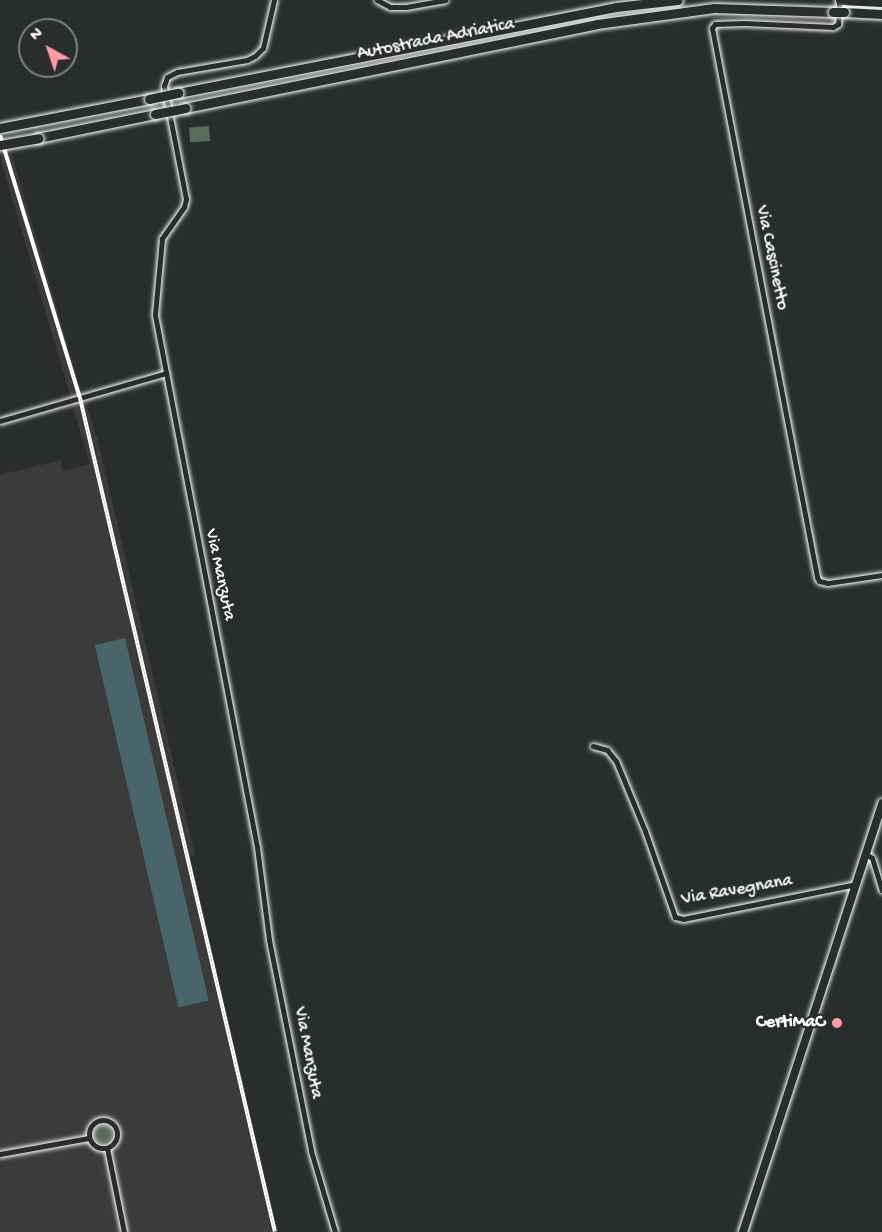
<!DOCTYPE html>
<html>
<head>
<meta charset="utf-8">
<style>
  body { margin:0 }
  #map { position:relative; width:882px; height:1232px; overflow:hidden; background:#2a2d2e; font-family:"Gochi Hand",sans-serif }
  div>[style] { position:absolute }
  .built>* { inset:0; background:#3d3a3a }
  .green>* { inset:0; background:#596c57; transform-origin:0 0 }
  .round { border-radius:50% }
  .water>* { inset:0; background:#486669; transform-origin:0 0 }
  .stream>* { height:1.5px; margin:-0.75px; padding:0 0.75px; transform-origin:0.75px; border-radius:0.75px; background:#486669 }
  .roads { filter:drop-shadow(0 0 2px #fff) drop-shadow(0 0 2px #fff) }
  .minor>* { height:5px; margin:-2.5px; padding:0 2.5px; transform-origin:2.5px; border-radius:2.5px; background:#2a2d2e }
  .minor>.ring { margin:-2.5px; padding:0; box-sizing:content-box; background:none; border:5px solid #2a2d2e; border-radius:50% }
  .primary>* { height:8px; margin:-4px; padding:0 4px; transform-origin:4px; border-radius:4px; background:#2a2d2e }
  .motorway>* { height:9px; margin:-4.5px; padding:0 4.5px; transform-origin:4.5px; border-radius:4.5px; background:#2a2d2e }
  .rail>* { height:4px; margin-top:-2px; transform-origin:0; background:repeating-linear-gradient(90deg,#2a2d2e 0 4.5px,#fff 0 9px); box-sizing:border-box; border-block:2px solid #fff }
  .bridges { filter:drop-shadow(0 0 2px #fff) drop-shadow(0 0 2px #fff) }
  .motorway-bridge>* { height:9px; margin:-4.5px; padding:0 4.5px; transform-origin:4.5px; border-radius:4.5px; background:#2a2d2e }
  .dots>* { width:16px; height:16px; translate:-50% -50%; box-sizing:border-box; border:3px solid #2a2d2e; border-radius:50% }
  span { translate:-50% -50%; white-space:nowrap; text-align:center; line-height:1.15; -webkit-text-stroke:4.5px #2a2d2e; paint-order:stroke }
  .street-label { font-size:18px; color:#fff }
  .poi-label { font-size:18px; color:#fff; font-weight:700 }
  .right { translate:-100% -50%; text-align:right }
  .north { position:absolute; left:18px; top:18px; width:60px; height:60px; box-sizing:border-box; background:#2a2d2e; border:2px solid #7f8182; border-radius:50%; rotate:320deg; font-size:16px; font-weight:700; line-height:24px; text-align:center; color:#fff }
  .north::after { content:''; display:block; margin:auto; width:21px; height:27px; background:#ff9aa2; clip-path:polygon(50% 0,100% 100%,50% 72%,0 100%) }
</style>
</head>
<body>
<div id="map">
  <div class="built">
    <div style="clip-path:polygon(10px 148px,82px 394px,71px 398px,2px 164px,0 150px)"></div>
    <div style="clip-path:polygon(85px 400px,98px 441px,195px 855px,190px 856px,278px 1232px,0 1232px,0 475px,61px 460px,62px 471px,90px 464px,72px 404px)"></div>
  </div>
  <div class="green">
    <div style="left:209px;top:126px;width:15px;height:20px;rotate:86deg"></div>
    <div class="round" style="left:94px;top:1125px;width:18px;height:18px"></div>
  </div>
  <div class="water">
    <div style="left:125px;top:638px;width:372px;height:31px;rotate:77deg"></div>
  </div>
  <div class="stream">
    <div style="left:871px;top:851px;width:37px;rotate:-73deg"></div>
  </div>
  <div class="roads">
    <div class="minor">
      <div style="left:274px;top:0;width:49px;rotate:102.9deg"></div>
      <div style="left:263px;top:48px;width:11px;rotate:135deg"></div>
      <div style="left:255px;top:56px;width:9px;rotate:153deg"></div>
      <div style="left:247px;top:60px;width:71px;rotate:170.3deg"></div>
      <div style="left:177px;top:72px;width:11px;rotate:153deg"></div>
      <div style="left:167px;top:77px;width:9px;rotate:108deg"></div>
      <div style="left:164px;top:86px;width:115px;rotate:79deg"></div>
      <div style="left:186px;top:199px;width:8px;rotate:104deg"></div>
      <div style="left:184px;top:207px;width:39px;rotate:125deg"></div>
      <div style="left:162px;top:239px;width:76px;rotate:95.3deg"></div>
      <div style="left:155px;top:315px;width:542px;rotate:79.15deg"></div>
      <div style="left:257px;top:847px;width:94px;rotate:82.6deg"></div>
      <div style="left:269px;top:940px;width:215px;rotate:78.7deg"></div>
      <div style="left:311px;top:1151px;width:84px;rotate:73.5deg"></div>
      <div style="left:377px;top:0;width:15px;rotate:28deg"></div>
      <div style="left:390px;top:7px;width:16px"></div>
      <div style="left:406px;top:7px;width:40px;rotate:-10deg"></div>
      <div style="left:839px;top:0;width:24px;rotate:92deg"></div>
      <div style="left:838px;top:24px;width:6px;rotate:149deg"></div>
      <div style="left:833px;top:27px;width:89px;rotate:-177.4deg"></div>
      <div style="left:744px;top:23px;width:29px;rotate:178deg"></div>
      <div style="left:715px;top:24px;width:5px;rotate:127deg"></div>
      <div style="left:712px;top:28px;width:559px;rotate:79.17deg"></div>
      <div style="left:817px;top:577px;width:4px;rotate:63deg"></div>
      <div style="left:819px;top:581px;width:9px;rotate:13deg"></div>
      <div style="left:828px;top:583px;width:55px;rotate:-8.4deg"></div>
      <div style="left:0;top:421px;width:173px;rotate:-16.1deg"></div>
      <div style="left:593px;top:746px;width:15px;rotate:16deg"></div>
      <div style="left:607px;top:750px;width:14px;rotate:51deg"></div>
      <div style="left:616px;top:761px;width:76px;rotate:67.5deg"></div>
      <div style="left:645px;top:831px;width:91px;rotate:70.8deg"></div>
      <div style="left:675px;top:917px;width:8px;rotate:14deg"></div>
      <div style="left:683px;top:919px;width:177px;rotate:-11.4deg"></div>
      <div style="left:866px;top:854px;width:7px;rotate:34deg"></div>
      <div style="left:872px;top:858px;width:34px;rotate:73deg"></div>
      <div class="ring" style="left:89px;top:1120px;width:23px;height:23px"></div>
      <div style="left:107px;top:1148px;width:86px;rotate:78.6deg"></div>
      <div style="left:0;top:1154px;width:90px;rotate:-10.2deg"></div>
    </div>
    <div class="primary">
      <div style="left:743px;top:1232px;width:451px;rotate:-72deg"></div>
    </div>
    <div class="motorway">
      <div style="left:840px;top:0;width:42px;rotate:2.7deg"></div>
      <div style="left:844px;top:12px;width:38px;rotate:3deg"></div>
      <div style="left:178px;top:93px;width:446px;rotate:-11.1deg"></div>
      <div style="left:616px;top:7px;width:62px;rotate:-6.4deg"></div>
      <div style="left:185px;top:108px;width:420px;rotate:-11.5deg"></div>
      <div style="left:597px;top:24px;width:118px;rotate:-7.8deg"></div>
      <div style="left:714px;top:8px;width:119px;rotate:1.9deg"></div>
      <div style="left:0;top:128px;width:152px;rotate:-11deg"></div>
      <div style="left:38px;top:138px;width:119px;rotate:-11.6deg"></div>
    </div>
  </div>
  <div class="rail">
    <div style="left:0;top:135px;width:275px;rotate:73.1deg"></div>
    <div style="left:80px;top:398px;width:856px;rotate:76.84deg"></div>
  </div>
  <div class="bridges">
    <div class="motorway-bridge">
      <div style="left:833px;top:12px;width:11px"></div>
      <div style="left:149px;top:99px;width:30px;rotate:-12deg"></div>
      <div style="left:155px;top:114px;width:31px;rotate:-11deg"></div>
      <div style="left:0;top:145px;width:39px;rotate:-10deg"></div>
    </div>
  </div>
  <div class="dots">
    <div style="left:837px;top:1023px;background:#ff9aa2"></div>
  </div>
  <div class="street-label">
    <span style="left:436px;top:40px;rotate:-11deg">Autostrada Adriatica</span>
    <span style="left:771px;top:258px;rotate:78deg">Via Cascinetto</span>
    <span style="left:219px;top:575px;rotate:78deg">Via Manzuta</span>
    <span style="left:737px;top:891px;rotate:-10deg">Via Ravegnana</span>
    <span style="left:307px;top:1053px;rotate:79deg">Via Manzuta</span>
  </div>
  <div class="poi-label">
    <span class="right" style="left:825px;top:1023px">CertiMaC</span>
  </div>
  <div class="north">N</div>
</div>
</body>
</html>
